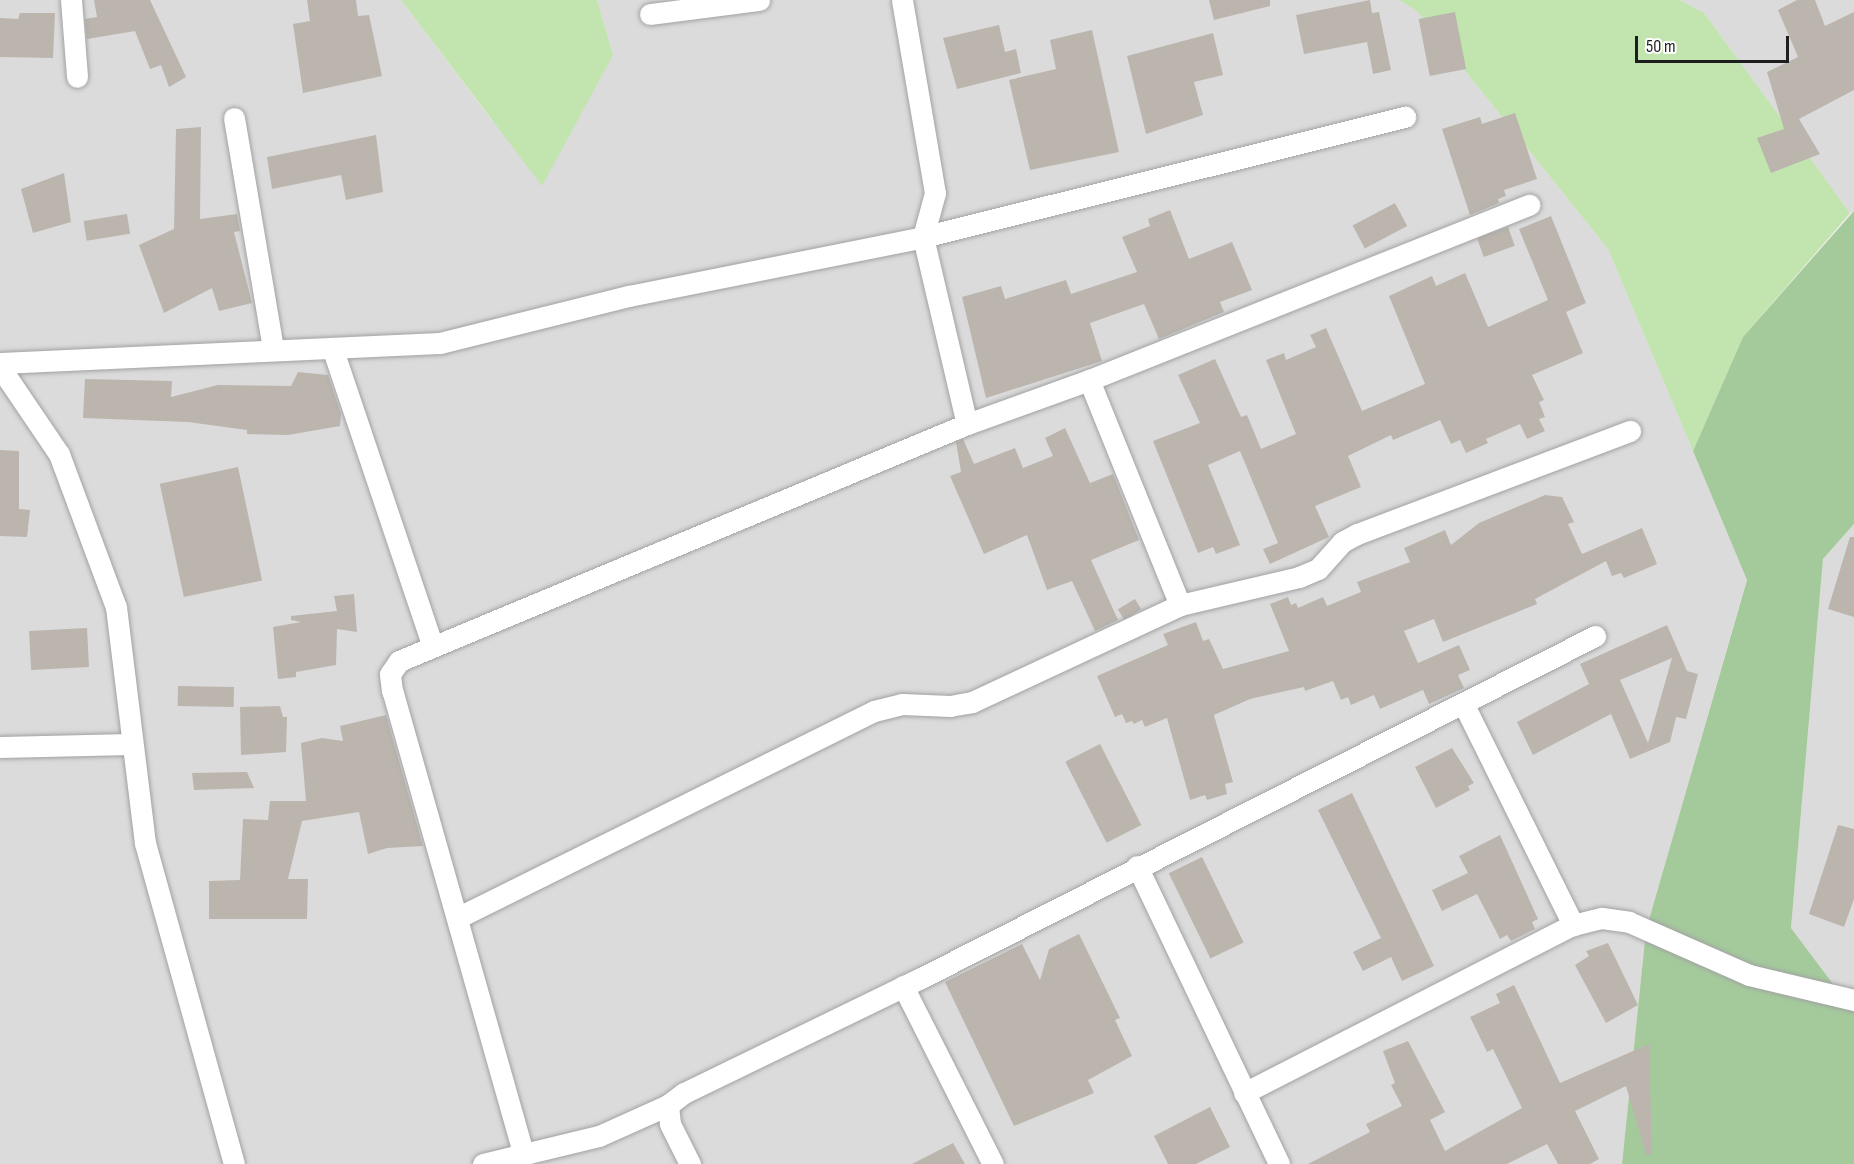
<!DOCTYPE html>
<html>
<head>
<meta charset="utf-8">
<style>
  body { margin:0 }
  #map { position:relative; width:1854px; height:1164px; overflow:hidden; background:#eeece4; font-family:"Sofia Sans Condensed",sans-serif }
  div>[style] { position:absolute }
  .residential>* { inset:0; background:#dcdbdb }
  .grass>* { inset:0; background:#c2e4ae }
  .forest>* { inset:0; background:#a4ca9c }
  .building>* { inset:0; background:#bbb5ae; transform-origin:0 0 }
  .roads { filter:drop-shadow(0 0 2px #a2a2a2) drop-shadow(0 0 2px #a2a2a2) }
  .minor>* { height:21px; margin:-10.5px; padding:0 10.5px; transform-origin:10.5px; border-radius:10.5px; background:#fff }
  span { translate:-50% -50%; white-space:nowrap; text-align:center; line-height:1.15; -webkit-text-stroke:6px #fff; paint-order:stroke }
  .scale { position:absolute; left:1635px; top:36px; width:154px; height:27px; box-sizing:border-box; border:3px solid #1e1e1e; border-top:0; padding-left:8px; font-size:18px; line-height:21px; white-space:nowrap; color:#1e1e1e; -webkit-text-stroke:4px #fff; paint-order:stroke }
</style>
</head>
<body>
<div id="map">
  <div class="residential">
    <div style="clip-path:polygon(0 0,401px 0,492px 121px,613px 55px,597px 0,1399px 0,1417px 11px,1608px 249px,1747px 579px,1646px 930px,1622px 1164px,0 1164px)"></div>
    <div style="clip-path:polygon(1680px 0,1854px 0,1854px 211px,1850px 213px,1704px 13px)"></div>
    <div style="clip-path:polygon(1854px 524px,1854px 1012px,1791px 928px,1823px 559px)"></div>
  </div>
  <div class="grass">
    <div style="clip-path:polygon(401px 0,597px 0,613px 55px,542px 186px)"></div>
    <div style="clip-path:polygon(1399px 0,1680px 0,1704px 13px,1850px 213px,1743px 337px,1693px 451px,1608px 249px,1417px 11px)"></div>
  </div>
  <div class="forest">
    <div style="clip-path:polygon(1854px 211px,1854px 524px,1823px 559px,1791px 928px,1854px 1012px,1854px 1164px,1622px 1164px,1646px 930px,1747px 580px,1693px 451px,1743px 337px)"></div>
  </div>
  <div class="building">
    <div style="clip-path:polygon(94px 0,150px 0,186px 77px,169px 87px,161px 65px,150px 69px,135px 31px,87px 39px,85px 19px,97px 17px)"></div>
    <div style="clip-path:polygon(307px 0,356px 0,358px 16px,369px 15px,382px 76px,303px 93px,293px 24px,310px 21px)"></div>
    <div style="clip-path:polygon(1209px 0,1270px 0,1270px 6px,1214px 20px)"></div>
    <div style="clip-path:polygon(1370px 0,1372px 13px,1379px 12px,1391px 70px,1373px 74px,1367px 42px,1304px 54px,1296px 15px)"></div>
    <div style="clip-path:polygon(1797px 0,1815px 0,1825px 26px,1854px 12px,1854px 90px,1799px 119px,1820px 154px,1771px 173px,1757px 138px,1784px 129px,1767px 72px,1798px 57px,1778px 10px)"></div>
    <div style="left:1455px;top:12px;width:58px;height:37px;rotate:79deg"></div>
    <div style="clip-path:polygon(20px 13px,55px 13px,53px 58px,0 57px,0 18px,18px 19px)"></div>
    <div style="clip-path:polygon(999px 25px,1005px 52px,1016px 49px,1021px 73px,957px 89px,943px 38px)"></div>
    <div style="clip-path:polygon(1092px 30px,1119px 152px,1030px 170px,1009px 80px,1056px 69px,1050px 40px)"></div>
    <div style="clip-path:polygon(1213px 33px,1223px 75px,1194px 82px,1203px 115px,1146px 134px,1127px 56px)"></div>
    <div style="clip-path:polygon(1515px 113px,1537px 179px,1504px 190px,1506px 196px,1498px 199px,1499px 203px,1470px 215px,1442px 129px,1480px 117px,1482px 124px)"></div>
    <div style="clip-path:polygon(201px 127px,200px 219px,237px 214px,240px 231px,234px 232px,252px 303px,219px 311px,212px 288px,164px 313px,139px 245px,174px 229px,176px 129px)"></div>
    <div style="clip-path:polygon(376px 135px,383px 192px,346px 200px,341px 175px,272px 189px,267px 157px)"></div>
    <div style="clip-path:polygon(64px 173px,71px 222px,33px 233px,21px 189px)"></div>
    <div style="left:1395px;top:203px;width:26px;height:48px;rotate:62deg"></div>
    <div style="clip-path:polygon(1170px 210px,1189px 259px,1232px 242px,1252px 290px,1220px 302px,1224px 312px,1159px 339px,1144px 304px,1090px 323px,1102px 361px,986px 398px,962px 297px,1001px 286px,1005px 299px,1066px 280px,1071px 294px,1137px 272px,1122px 237px,1150px 226px,1148px 219px)"></div>
    <div style="left:127px;top:214px;width:20px;height:44px;rotate:81deg"></div>
    <div style="clip-path:polygon(1551px 216px,1586px 303px,1566px 312px,1583px 353px,1532px 375px,1544px 400px,1539px 402px,1545px 417px,1539px 419px,1545px 431px,1527px 439px,1520px 424px,1486px 439px,1488px 443px,1466px 453px,1460px 440px,1451px 444px,1440px 420px,1393px 440px,1391px 435px,1348px 456px,1361px 487px,1315px 506px,1329px 537px,1270px 564px,1263px 549px,1278px 543px,1240px 451px,1208px 465px,1240px 545px,1216px 554px,1213px 547px,1198px 553px,1153px 441px,1200px 423px,1178px 375px,1215px 359px,1241px 417px,1247px 415px,1261px 449px,1296px 434px,1266px 360px,1284px 353px,1286px 360px,1316px 347px,1310px 335px,1326px 328px,1362px 411px,1425px 384px,1389px 296px,1432px 276px,1436px 286px,1465px 273px,1488px 327px,1548px 300px,1519px 229px)"></div>
    <div style="left:1508px;top:227px;width:20px;height:33px;rotate:70deg"></div>
    <div style="clip-path:polygon(298px 372px,328px 375px,341px 414px,340px 426px,288px 435px,247px 434px,247px 430px,188px 422px,83px 418px,85px 379px,172px 381px,171px 397px,218px 385px,291px 386px)"></div>
    <div style="clip-path:polygon(1065px 428px,1090px 483px,1113px 474px,1139px 540px,1091px 560px,1118px 620px,1095px 631px,1072px 581px,1047px 590px,1027px 535px,984px 554px,950px 476px,961px 472px,956px 442px,963px 439px,974px 464px,1015px 448px,1023px 468px,1053px 456px,1045px 438px)"></div>
    <div style="clip-path:polygon(0 450px,19px 451px,19px 509px,30px 510px,27px 537px,0 536px)"></div>
    <div style="left:238px;top:467px;width:116px;height:80px;rotate:78deg"></div>
    <div style="clip-path:polygon(1545px 495px,1562px 497px,1574px 522px,1568px 524px,1582px 554px,1642px 528px,1657px 564px,1624px 578px,1621px 573px,1612px 576px,1606px 561px,1535px 599px,1537px 604px,1443px 642px,1434px 619px,1404px 631px,1418px 663px,1459px 645px,1470px 670px,1458px 675px,1464px 688px,1429px 704px,1423px 690px,1380px 709px,1374px 695px,1351px 705px,1348px 697px,1341px 700px,1333px 681px,1305px 691px,1304px 687px,1250px 699px,1214px 715px,1233px 782px,1225px 784px,1227px 794px,1207px 800px,1205px 795px,1190px 800px,1167px 718px,1145px 727px,1142px 720px,1134px 724px,1132px 721px,1126px 723px,1122px 714px,1115px 717px,1097px 676px,1168px 645px,1163px 634px,1196px 622px,1203px 641px,1209px 639px,1223px 669px,1289px 651px,1270px 604px,1288px 597px,1291px 605px,1296px 603px,1298px 608px,1323px 597px,1327px 606px,1361px 592px,1357px 582px,1410px 562px,1404px 548px,1445px 530px,1451px 545px,1479px 523px)"></div>
    <div style="clip-path:polygon(1850px 537px,1854px 537px,1854px 617px,1828px 609px)"></div>
    <div style="clip-path:polygon(354px 594px,357px 632px,337px 629px,336px 665px,296px 672px,296px 677px,278px 679px,273px 627px,301px 622px,291px 620px,291px 616px,337px 611px,334px 596px)"></div>
    <div style="left:1135px;top:599px;width:12px;height:20px;rotate:59deg"></div>
    <div style="clip-path:polygon(evenodd,1667px 625px,1687px 671px,1698px 674px,1686px 719px,1676px 717px,1670px 742px,1630px 759px,1611px 714px,1533px 755px,1517px 722px,1589px 684px,1580px 664px,1667px 625px,1672px 658px,1648px 743px,1620px 680px,1672px 658px)"></div>
    <div style="left:87px;top:628px;width:39px;height:58px;rotate:87deg"></div>
    <div style="left:178px;top:686px;width:56px;height:20px;rotate:1deg"></div>
    <div style="clip-path:polygon(280px 706px,283px 717px,287px 717px,286px 752px,241px 755px,240px 707px)"></div>
    <div style="clip-path:polygon(386px 715px,423px 846px,387px 848px,368px 854px,359px 812px,302px 821px,288px 879px,308px 879px,307px 919px,209px 919px,209px 881px,240px 880px,243px 819px,268px 820px,270px 801px,306px 801px,301px 743px,322px 738px,343px 741px,340px 726px)"></div>
    <div style="left:1100px;top:744px;width:91px;height:39px;rotate:63deg"></div>
    <div style="clip-path:polygon(1452px 748px,1474px 783px,1468px 786px,1470px 790px,1436px 808px,1415px 767px)"></div>
    <div style="clip-path:polygon(247px 772px,254px 788px,194px 790px,192px 773px)"></div>
    <div style="clip-path:polygon(1352px 793px,1434px 966px,1402px 981px,1391px 957px,1363px 971px,1353px 952px,1381px 938px,1318px 810px)"></div>
    <div style="clip-path:polygon(1838px 825px,1854px 829px,1854px 899px,1844px 927px,1809px 914px)"></div>
    <div style="clip-path:polygon(1500px 835px,1538px 919px,1532px 922px,1535px 929px,1511px 941px,1507px 935px,1500px 939px,1477px 894px,1442px 911px,1432px 890px,1468px 873px,1459px 856px)"></div>
    <div style="left:1202px;top:857px;width:95px;height:37px;rotate:64deg"></div>
    <div style="clip-path:polygon(1079px 934px,1120px 1018px,1115px 1020px,1132px 1056px,1088px 1080px,1094px 1093px,1014px 1126px,945px 982px,1022px 944px,1040px 980px,1049px 949px)"></div>
    <div style="clip-path:polygon(1608px 943px,1638px 1005px,1606px 1023px,1575px 965px,1589px 956px,1586px 951px)"></div>
    <div style="clip-path:polygon(1514px 985px,1560px 1083px,1649px 1044px,1652px 1154px,1646px 1155px,1626px 1086px,1575px 1111px,1599px 1159px,1590px 1164px,1558px 1164px,1547px 1144px,1507px 1164px,1308px 1164px,1370px 1132px,1366px 1124px,1402px 1106px,1391px 1085px,1395px 1083px,1383px 1051px,1408px 1041px,1445px 1112px,1430px 1120px,1445px 1151px,1522px 1108px,1493px 1049px,1487px 1052px,1470px 1017px,1500px 1003px,1496px 994px)"></div>
    <div style="clip-path:polygon(1210px 1107px,1230px 1147px,1196px 1164px,1168px 1164px,1154px 1136px)"></div>
    <div style="clip-path:polygon(953px 1143px,965px 1164px,912px 1164px)"></div>
  </div>
  <div class="roads">
    <div class="minor">
      <div style="left:71px;top:0;width:77px;rotate:85.5deg"></div>
      <div style="left:902px;top:0;width:196px;rotate:80.3deg"></div>
      <div style="left:935px;top:193px;width:46px;rotate:105.3deg"></div>
      <div style="left:923px;top:237px;width:192px;rotate:76.8deg"></div>
      <div style="left:650px;top:14px;width:110px;rotate:-7.3deg"></div>
      <div style="left:234px;top:118px;width:233px;rotate:80.4deg"></div>
      <div style="left:333px;top:350px;width:311px;rotate:71.4deg"></div>
      <div style="left:0;top:363px;width:440px;rotate:-2.6deg"></div>
      <div style="left:440px;top:343px;width:195px;rotate:-14deg"></div>
      <div style="left:629px;top:296px;width:300px;rotate:-11.3deg"></div>
      <div style="left:923px;top:237px;width:497px;rotate:-14deg"></div>
      <div style="left:0;top:367px;width:105px;rotate:55.9deg"></div>
      <div style="left:59px;top:454px;width:163px;rotate:69.6deg"></div>
      <div style="left:116px;top:607px;width:238px;rotate:83deg"></div>
      <div style="left:145px;top:843px;width:333px;rotate:74.5deg"></div>
      <div style="left:1089px;top:380px;width:243px;rotate:68deg"></div>
      <div style="left:1464px;top:705px;width:246px;rotate:63.6deg"></div>
      <div style="left:0;top:747px;width:131px;rotate:-1.3deg"></div>
      <div style="left:1137px;top:866px;width:330px;rotate:64.5deg"></div>
      <div style="left:459px;top:917px;width:463px;rotate:-26.4deg"></div>
      <div style="left:874px;top:711px;width:29px;rotate:-14deg"></div>
      <div style="left:902px;top:704px;width:48px;rotate:2.4deg"></div>
      <div style="left:950px;top:706px;width:22px;rotate:-10deg"></div>
      <div style="left:972px;top:702px;width:230px;rotate:-25deg"></div>
      <div style="left:1180px;top:605px;width:122px;rotate:-13.2deg"></div>
      <div style="left:1299px;top:577px;width:21px;rotate:-23deg"></div>
      <div style="left:1318px;top:569px;width:36px;rotate:-48deg"></div>
      <div style="left:1342px;top:542px;width:17px;rotate:-28deg"></div>
      <div style="left:1357px;top:534px;width:292px;rotate:-20.7deg"></div>
      <div style="left:903px;top:986px;width:199px;rotate:63.2deg"></div>
      <div style="left:1244px;top:1093px;width:369px;rotate:-27.1deg"></div>
      <div style="left:1573px;top:925px;width:30px;rotate:-14deg"></div>
      <div style="left:1602px;top:918px;width:27px;rotate:8deg"></div>
      <div style="left:1629px;top:922px;width:131px;rotate:23.8deg"></div>
      <div style="left:1749px;top:975px;width:108px;rotate:13.4deg"></div>
      <div style="left:668px;top:1105px;width:19px;rotate:84deg"></div>
      <div style="left:670px;top:1124px;width:45px;rotate:63.4deg"></div>
      <div style="left:524px;top:1156px;width:483px;rotate:-105.8deg"></div>
      <div style="left:392px;top:691px;width:17px;rotate:-97deg"></div>
      <div style="left:390px;top:674px;width:16px;rotate:-55deg"></div>
      <div style="left:399px;top:661px;width:615px;rotate:-22.65deg"></div>
      <div style="left:967px;top:424px;width:130px;rotate:-19.8deg"></div>
      <div style="left:1089px;top:380px;width:474px;rotate:-21.7deg"></div>
      <div style="left:483px;top:1164px;width:119px;rotate:-13.6deg"></div>
      <div style="left:599px;top:1136px;width:76px;rotate:-24.2deg"></div>
      <div style="left:668px;top:1105px;width:20px;rotate:-37deg"></div>
      <div style="left:684px;top:1093px;width:263px;rotate:-25.9deg"></div>
      <div style="left:921px;top:978px;width:756px;rotate:-26.9deg"></div>
    </div>
  </div>
  <div class="scale">50 m</div>
</div>
</body>
</html>
